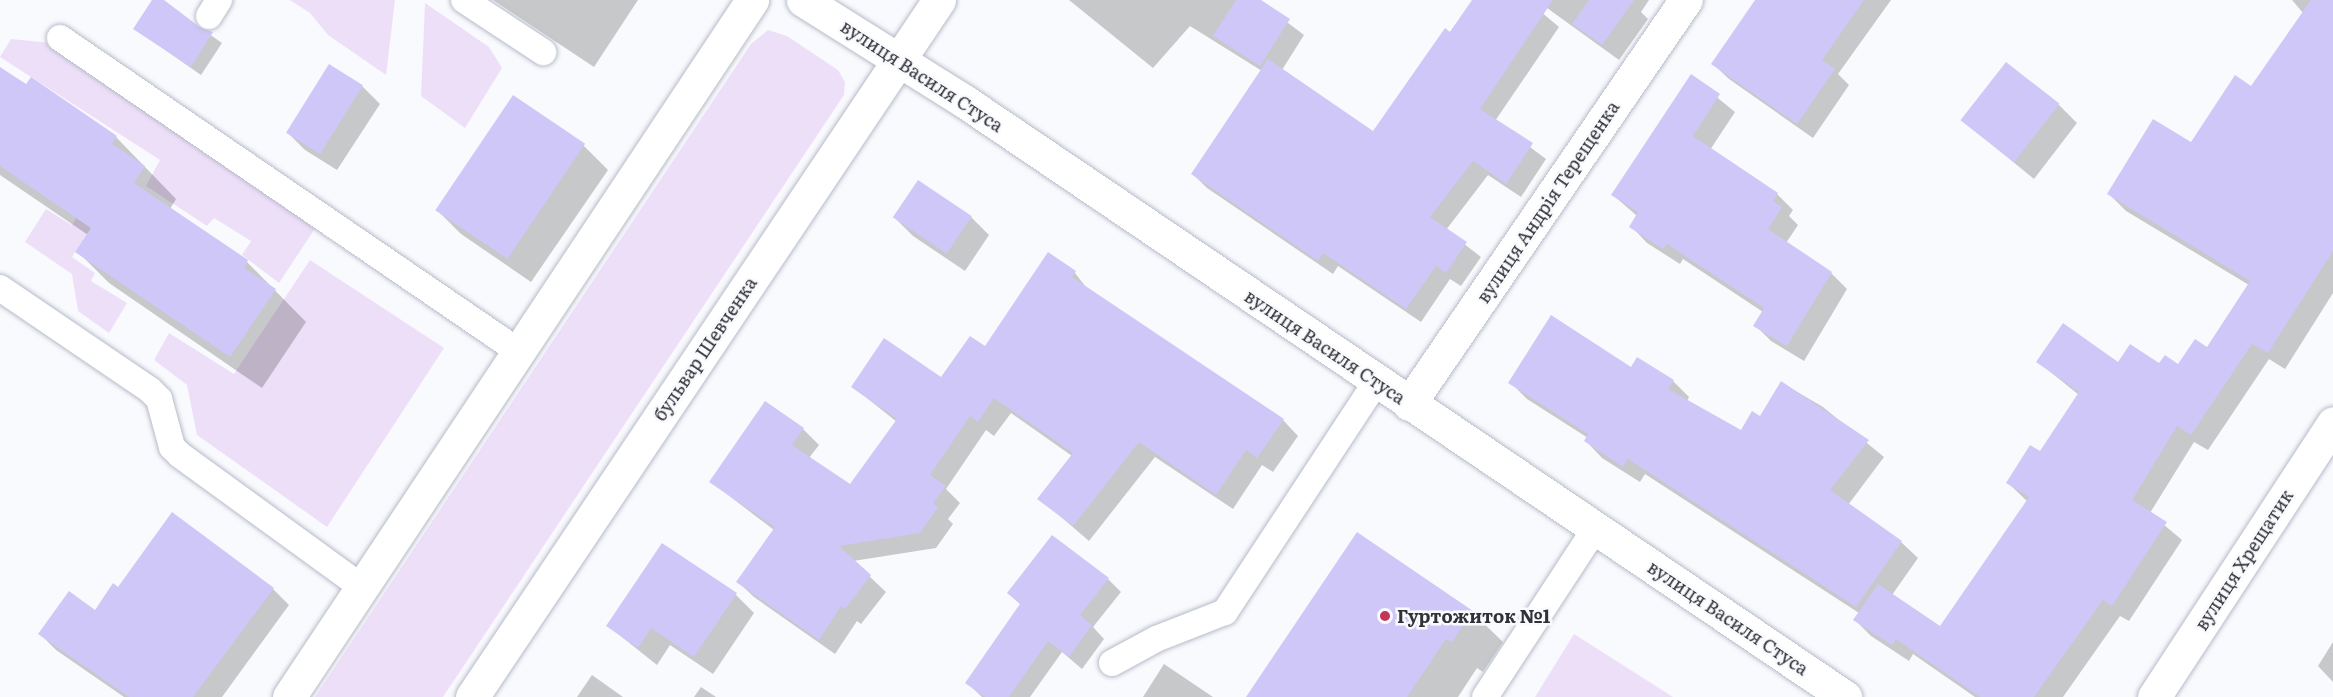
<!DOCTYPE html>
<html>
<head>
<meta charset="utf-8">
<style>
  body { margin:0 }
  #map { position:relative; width:2333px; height:697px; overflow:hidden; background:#f9fafd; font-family:Literata,serif }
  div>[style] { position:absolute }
  .green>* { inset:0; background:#eedff9 }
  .shadow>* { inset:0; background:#0003 }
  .building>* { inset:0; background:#cec7f8; transform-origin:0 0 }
  .roads { filter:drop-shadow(0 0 2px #b6bbc9) drop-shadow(0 0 2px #b6bbc9) }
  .lane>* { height:26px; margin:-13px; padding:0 13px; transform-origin:13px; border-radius:13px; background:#fff }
  .street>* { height:33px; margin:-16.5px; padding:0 16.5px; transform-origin:16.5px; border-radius:16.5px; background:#fff }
  .secondary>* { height:33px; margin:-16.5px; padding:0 16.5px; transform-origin:16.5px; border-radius:16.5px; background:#fff }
  .dots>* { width:16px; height:16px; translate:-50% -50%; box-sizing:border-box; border:3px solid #f9fafd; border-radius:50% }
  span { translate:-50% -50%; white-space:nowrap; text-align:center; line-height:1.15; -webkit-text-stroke:5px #f9fafd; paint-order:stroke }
  .street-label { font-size:18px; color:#303237 }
  .poi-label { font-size:18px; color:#303237; font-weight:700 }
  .left { translate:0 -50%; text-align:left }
</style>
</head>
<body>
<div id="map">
  <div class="green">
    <div style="clip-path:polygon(290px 0,395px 0,386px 75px,328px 35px,310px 13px)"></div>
    <div style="clip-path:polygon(425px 3px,489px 47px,502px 68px,465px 128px,421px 96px)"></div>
    <div style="clip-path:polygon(768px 30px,787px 36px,838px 70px,845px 82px,844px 95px,443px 697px,315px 697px,751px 44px)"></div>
    <div style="clip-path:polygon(11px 39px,52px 43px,316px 227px,279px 283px,242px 255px,251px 241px,214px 218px,207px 226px,146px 186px,160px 160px,0 57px)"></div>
    <div style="clip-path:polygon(46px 209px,72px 225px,76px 218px,91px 228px,72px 257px,95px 273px,91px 281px,127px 303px,109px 333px,78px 311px,72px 274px,25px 242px)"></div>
    <div style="clip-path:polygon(310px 260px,444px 348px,327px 527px,197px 435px,187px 385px,154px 360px,169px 333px,234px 374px)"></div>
    <div style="clip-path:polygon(1574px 634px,1673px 697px,1535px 697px)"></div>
  </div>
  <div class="shadow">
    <div style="clip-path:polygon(154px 0,160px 0,222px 43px,201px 75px,135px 29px)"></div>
    <div style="clip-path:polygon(493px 0,638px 0,594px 67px)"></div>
    <div style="clip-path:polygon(1069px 0,1258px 0,1304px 35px,1282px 70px,1374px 133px,1474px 0,1527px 0,1559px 27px,1495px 121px,1546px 159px,1521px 197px,1488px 175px,1446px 230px,1481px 257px,1461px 286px,1450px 279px,1421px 322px,1338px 266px,1333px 274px,1207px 188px,1193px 174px,1262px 71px,1190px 26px,1153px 68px)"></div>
    <div style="clip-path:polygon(1536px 0,1649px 0,1641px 12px,1648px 19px,1619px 60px)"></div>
    <div style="clip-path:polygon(1758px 0,1891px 0,1838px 74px,1849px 85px,1813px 138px,1729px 79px,1713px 64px)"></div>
    <div style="clip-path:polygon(2292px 0,2333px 0,2333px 293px,2285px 369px,2269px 359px,2208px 450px,2194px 442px,2150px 513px,2182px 540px,2129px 621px,2120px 616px,2063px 697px,1975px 697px,1913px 654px,1909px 661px,1871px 636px,1855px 620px,1859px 613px,1645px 474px,1640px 482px,1602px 458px,1586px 441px,1588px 438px,1527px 399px,1510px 382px,1631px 369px,1673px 381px,1689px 397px,1687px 401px,1741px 432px,1761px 418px,1782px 383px,1823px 407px,1884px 457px,1848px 505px,1901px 542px,1918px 558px,1892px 595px,1941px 628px,2028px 502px,2008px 483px,2040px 453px,2079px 395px,2038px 362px,2178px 366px,2207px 350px,2249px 285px,2126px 211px,2109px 194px,2192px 144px,2251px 88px,2303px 13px)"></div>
    <div style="clip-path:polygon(0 69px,116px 137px,176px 199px,170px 209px,247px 262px,306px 322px,262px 388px,109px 283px,77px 251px,88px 235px,0 175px)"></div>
    <div style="clip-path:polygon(1692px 77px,1735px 112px,1710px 150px,1777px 194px,1793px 210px,1789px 216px,1798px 225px,1786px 243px,1831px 273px,1847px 289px,1804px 361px,1771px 341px,1755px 325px,1763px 312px,1683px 259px,1680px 264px,1647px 243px,1631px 226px,1637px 216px,1613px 195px)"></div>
    <div style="clip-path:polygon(362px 86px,380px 104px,337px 170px,305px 150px,287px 132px)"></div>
    <div style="clip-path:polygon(513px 97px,584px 146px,608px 170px,531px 282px,461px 234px,437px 210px)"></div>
    <div style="clip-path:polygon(2059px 105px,2077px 123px,2034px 179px,1963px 121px)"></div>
    <div style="clip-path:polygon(971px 217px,989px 235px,965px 271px,913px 236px,895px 218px)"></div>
    <div style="clip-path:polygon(1048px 255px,1075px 273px,1089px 291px,1283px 420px,1298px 436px,1273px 472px,1262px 465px,1233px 509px,1155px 457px,1089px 541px,1039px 498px,1072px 456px,1011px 413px,994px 436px,986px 430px,946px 489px,960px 503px,948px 519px,953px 524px,936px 548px,853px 561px,886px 592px,861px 624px,857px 621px,835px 654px,754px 597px,738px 582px,774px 530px,711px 482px,803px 429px,819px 445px,809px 458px,851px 486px,897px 422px,853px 387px,942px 379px,985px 348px)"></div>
    <div style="clip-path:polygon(663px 545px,736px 595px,754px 613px,713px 674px,670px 645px,657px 665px,608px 626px)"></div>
    <div style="clip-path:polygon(1108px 579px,1121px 592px,1093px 627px,1104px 639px,1082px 669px,1062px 652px,1030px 697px,982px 697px,967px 683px,1021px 605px,1009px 593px)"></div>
    <div style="clip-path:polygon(119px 589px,273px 589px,289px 605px,222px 697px,124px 697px,56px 650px,40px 634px,95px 612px)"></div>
    <div style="clip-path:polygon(1472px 612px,1503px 642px,1483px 672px,1477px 668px,1458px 697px,1248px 697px)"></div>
    <div style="clip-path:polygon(2333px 642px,2333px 682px,2318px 666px)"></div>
    <div style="clip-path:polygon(1164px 664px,1213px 697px,1143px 697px)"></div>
    <div style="clip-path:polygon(592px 675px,623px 697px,577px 697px)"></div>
    <div style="clip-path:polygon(701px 687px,716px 697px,694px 697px)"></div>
  </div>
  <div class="building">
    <div style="clip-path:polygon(152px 0,164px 0,201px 28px,213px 32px,191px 67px,133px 29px)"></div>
    <div style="clip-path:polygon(1236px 0,1261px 0,1290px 19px,1260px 66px,1213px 36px)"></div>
    <div style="clip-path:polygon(1472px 0,1553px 0,1480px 109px,1533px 143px,1506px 184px,1473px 161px,1430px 217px,1467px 242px,1446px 273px,1436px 266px,1406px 309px,1323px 253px,1318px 261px,1191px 174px,1268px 59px,1373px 131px,1445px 28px,1450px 32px)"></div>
    <div style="clip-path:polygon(1589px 0,1634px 0,1602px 45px,1572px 24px)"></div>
    <div style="clip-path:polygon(1755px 0,1864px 0,1822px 60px,1835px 69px,1797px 124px,1711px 64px)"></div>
    <div style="clip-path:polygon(2311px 0,2333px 0,2333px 251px,2268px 353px,2252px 344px,2191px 435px,2177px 426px,2132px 500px,2167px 522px,2112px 606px,2103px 600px,2034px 697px,1980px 697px,1896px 639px,1892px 645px,1853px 620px,1878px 584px,1940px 626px,2029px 497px,2006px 483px,2030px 445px,2040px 451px,2079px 392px,2036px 362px,2063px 323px,2118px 362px,2130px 344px,2159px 363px,2165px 355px,2178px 364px,2195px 339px,2207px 347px,2250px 281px,2107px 194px,2153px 119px,2191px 142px,2235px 75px,2251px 86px)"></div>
    <div style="left:2006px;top:62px;width:68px;height:74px;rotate:38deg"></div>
    <div style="left:329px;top:64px;width:40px;height:81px;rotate:32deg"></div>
    <div style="clip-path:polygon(0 67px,26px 84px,31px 77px,117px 136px,112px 144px,145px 166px,134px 183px,248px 260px,244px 268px,276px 289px,230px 357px,75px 252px,91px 228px,0 166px)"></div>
    <div style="clip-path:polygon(1691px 74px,1720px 94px,1693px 136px,1778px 193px,1773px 201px,1782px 207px,1768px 229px,1832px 272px,1787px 346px,1753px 326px,1764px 308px,1667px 244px,1663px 249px,1629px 227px,1638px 212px,1611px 195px)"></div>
    <div style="left:513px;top:95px;width:87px;height:139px;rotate:34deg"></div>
    <div style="left:918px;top:180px;width:65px;height:45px;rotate:34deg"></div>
    <div style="clip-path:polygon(1048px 252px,1076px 271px,1072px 277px,1284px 419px,1257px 458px,1246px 450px,1216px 495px,1139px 442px,1073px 526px,1037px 499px,1073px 453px,994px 398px,978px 422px,970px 416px,930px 475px,946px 486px,933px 503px,938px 507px,920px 533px,839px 546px,871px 575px,845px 609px,841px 606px,819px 640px,736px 582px,775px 527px,709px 482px,765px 401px,804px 428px,792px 445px,850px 484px,897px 419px,851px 387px,884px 338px,941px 377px,970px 336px,985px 346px)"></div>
    <div style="clip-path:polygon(1551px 315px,1631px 367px,1637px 357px,1674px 380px,1668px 389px,1741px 430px,1752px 411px,1760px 416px,1781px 381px,1869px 440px,1830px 490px,1902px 541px,1856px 607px,1628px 459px,1623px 467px,1584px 441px,1588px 434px,1508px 383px)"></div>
    <div style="clip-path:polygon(172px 512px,274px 588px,193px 697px,129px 697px,38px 634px,69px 591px,95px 610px,113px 583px,118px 587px)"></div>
    <div style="clip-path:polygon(1357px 532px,1473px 611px,1452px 642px,1446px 639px,1407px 697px,1246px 697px)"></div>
    <div style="clip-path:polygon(1052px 535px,1109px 578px,1080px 615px,1092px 625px,1069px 657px,1048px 641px,1009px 697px,985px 697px,965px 683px,1020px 604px,1007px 593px)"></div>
    <div style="clip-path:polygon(662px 543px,737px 593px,694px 657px,651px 628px,638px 648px,606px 626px)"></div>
  </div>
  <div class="roads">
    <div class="lane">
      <div style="left:464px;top:0;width:95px;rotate:33.4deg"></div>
      <div style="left:209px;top:16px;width:19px;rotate:-58deg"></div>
      <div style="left:60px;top:38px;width:555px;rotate:34.35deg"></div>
      <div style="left:0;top:288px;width:181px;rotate:34.2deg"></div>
      <div style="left:150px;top:390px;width:13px;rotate:45deg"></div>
      <div style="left:159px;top:399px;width:50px;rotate:74.8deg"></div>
      <div style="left:172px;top:447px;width:11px;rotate:45deg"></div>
      <div style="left:180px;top:455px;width:225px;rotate:36deg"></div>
      <div style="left:1112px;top:663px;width:50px;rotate:-28.6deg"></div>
      <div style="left:1156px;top:639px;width:74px;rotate:-21.4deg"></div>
      <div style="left:1225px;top:612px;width:275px;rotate:-56.7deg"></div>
      <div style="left:1485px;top:697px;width:201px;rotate:-56.8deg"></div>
    </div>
    <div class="street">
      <div style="left:1409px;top:404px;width:490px;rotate:-55.6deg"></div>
      <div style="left:2154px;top:697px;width:327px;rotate:-56.8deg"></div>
    </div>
    <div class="secondary">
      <div style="left:803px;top:0;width:190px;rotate:32.1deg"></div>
      <div style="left:964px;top:101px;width:1064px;rotate:34.08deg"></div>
      <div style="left:289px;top:697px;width:837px;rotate:-56.4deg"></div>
      <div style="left:472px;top:697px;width:839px;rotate:-56.18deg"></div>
    </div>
  </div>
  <div class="dots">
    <div style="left:1385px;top:616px;background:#c4355a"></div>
  </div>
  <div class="street-label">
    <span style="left:922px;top:76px;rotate:33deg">вулиця Василя Стуса</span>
    <span style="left:1548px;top:202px;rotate:-56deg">вулиця Андрія Терещенка</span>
    <span style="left:1325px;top:347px;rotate:34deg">вулиця Василя Стуса</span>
    <span style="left:705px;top:349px;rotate:-56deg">бульвар Шевченка</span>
    <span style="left:2244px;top:560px;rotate:-57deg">вулиця Хрещатик</span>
    <span style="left:1728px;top:618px;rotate:34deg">вулиця Василя Стуса</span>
  </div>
  <div class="poi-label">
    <span class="left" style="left:1397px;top:616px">Гуртожиток №1</span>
  </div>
</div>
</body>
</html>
